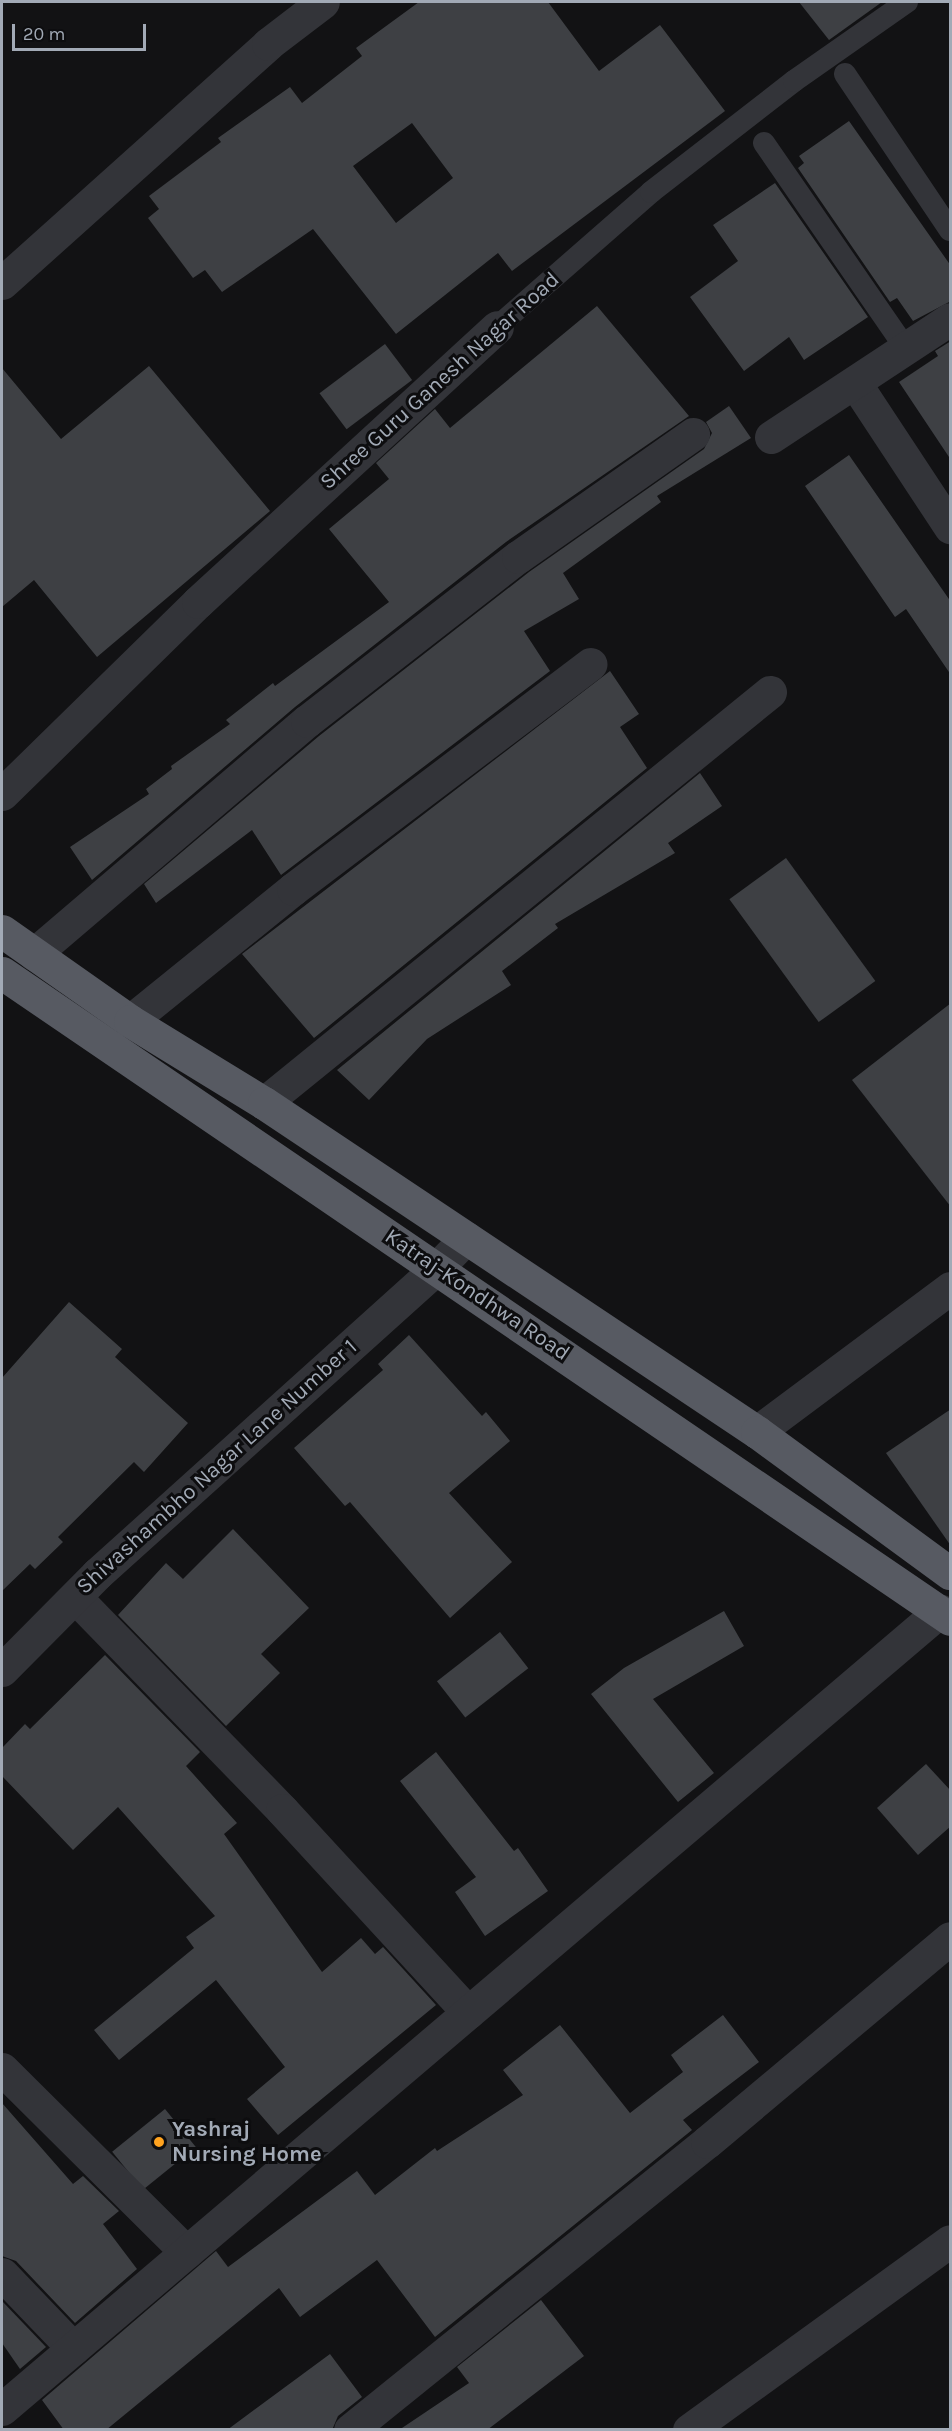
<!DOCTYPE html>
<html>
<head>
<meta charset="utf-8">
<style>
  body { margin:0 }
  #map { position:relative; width:952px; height:2431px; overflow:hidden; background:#121214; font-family:Karla,sans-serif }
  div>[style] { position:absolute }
  .building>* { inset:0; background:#3e4044; transform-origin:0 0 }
  .service>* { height:22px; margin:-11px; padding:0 11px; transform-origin:11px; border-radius:11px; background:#333439 }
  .minor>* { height:33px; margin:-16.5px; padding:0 16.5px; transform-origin:16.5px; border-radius:16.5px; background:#333439 }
  .trunk>* { height:33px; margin:-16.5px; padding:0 16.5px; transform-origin:16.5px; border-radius:16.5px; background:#575a62 }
  .dots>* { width:16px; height:16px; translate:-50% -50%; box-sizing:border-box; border:3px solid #0d0d0f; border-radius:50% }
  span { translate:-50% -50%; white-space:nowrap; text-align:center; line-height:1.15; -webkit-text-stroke:6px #0d0d0f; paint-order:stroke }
  .street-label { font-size:22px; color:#a2aab6 }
  .poi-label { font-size:22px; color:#a2aab6; font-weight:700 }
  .left { translate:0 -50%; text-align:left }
  .frame { position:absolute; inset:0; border:3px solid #a2aab6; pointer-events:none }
  .scale { position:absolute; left:12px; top:24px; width:134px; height:27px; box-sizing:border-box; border:3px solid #a2aab6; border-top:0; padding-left:8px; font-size:18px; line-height:21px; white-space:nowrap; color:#a2aab6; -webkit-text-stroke:4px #0d0d0f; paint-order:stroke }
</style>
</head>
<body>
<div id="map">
  <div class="building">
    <div style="clip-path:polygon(evenodd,419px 2px,548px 2px,599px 71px,660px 25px,725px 111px,512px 271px,498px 253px,396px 334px,313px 229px,222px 292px,205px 270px,193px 278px,148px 218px,159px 209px,149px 196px,221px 142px,218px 138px,290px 87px,302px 103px,362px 56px,356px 48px,419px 2px,412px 123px,453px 178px,396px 223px,353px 166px,412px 123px)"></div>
    <div style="clip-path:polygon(799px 2px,882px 2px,829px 40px)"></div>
    <div style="clip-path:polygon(849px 121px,951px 266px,951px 301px,913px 321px,897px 298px,890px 302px,798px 168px,804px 163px,799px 156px)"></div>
    <div style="clip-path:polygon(775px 183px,868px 317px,804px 360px,789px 337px,744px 371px,690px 297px,738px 261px,713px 225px)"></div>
    <div style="clip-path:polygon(597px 306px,689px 416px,506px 542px,295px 707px,92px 880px,70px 847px,149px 794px,146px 789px,172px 769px,171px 766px,230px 724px,226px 720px,273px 683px,275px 686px,389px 602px,329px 529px,389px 479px,376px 463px,435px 409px,450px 428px)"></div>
    <div style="clip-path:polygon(951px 341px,951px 460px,899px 382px,938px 356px,935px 351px)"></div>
    <div style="left:385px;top:344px;width:45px;height:82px;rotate:53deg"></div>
    <div style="clip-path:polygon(149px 366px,270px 511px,97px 657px,34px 580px,2px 607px,2px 368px,61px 439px)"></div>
    <div style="clip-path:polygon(729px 406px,751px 438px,657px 496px,661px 502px,563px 573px,579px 599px,524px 631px,550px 671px,281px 875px,252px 830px,156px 903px,144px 884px,319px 736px,529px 572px,704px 449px,712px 433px,706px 422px)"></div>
    <div style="clip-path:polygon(849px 455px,951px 602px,951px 675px,906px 609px,895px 617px,805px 486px)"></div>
    <div style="clip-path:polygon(610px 671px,639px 714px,620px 727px,647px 768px,314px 1038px,242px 954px)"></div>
    <div style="clip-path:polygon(700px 773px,722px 806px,668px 843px,675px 853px,555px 924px,558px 928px,502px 971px,511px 985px,427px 1039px,369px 1100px,337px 1070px)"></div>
    <div style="left:786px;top:858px;width:152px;height:70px;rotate:54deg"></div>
    <div style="clip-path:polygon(951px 1003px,951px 1207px,852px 1080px)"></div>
    <div style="clip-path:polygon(69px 1302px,122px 1349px,115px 1357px,188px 1423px,144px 1472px,134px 1462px,58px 1537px,63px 1542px,35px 1569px,30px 1564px,2px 1591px,2px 1378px)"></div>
    <div style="clip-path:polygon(409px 1335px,482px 1416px,486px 1412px,510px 1441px,449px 1493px,512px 1562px,450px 1618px,350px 1502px,345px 1506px,294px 1448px,383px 1370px,378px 1364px)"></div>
    <div style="clip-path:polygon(951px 1409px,951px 1546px,886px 1453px)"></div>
    <div style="clip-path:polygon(233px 1529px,309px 1608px,261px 1654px,280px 1673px,226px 1726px,118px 1615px,166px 1563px,183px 1579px)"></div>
    <div style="clip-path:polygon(724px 1611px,744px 1646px,653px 1699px,714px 1773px,678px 1802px,591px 1694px,624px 1668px)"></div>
    <div style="left:500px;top:1632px;width:46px;height:80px;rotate:52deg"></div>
    <div style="clip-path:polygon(105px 1655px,200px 1752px,186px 1766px,237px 1823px,224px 1834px,322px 1972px,361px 1938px,375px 1954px,383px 1947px,436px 2005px,278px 2135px,247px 2099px,285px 2067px,216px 1980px,119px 2060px,94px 2030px,194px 1948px,186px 1937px,215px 1916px,118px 1807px,73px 1850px,2px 1776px,2px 1748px,25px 1724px,30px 1729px)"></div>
    <div style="clip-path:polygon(436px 1752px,514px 1851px,518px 1848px,548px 1891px,485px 1936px,455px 1892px,476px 1877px,400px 1781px)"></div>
    <div style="clip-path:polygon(926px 1764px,951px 1791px,951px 1826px,918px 1855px,877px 1808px)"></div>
    <div style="clip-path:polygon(723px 2015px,759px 2062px,683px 2120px,692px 2130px,435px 2337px,377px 2260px,300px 2317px,279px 2288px,106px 2430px,64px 2430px,42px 2400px,216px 2251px,228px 2267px,357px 2171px,375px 2195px,435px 2148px,437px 2151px,523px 2095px,503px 2070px,560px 2025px,630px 2113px,683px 2072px,671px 2055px)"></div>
    <div style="clip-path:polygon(2px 2103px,73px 2184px,83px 2176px,119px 2211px,103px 2224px,137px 2269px,75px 2323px,16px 2261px,2px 2256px)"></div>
    <div style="left:165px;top:2109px;width:49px;height:68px;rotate:51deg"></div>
    <div style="clip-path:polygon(541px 2300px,584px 2356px,487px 2430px,399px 2430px,469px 2383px,457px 2367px)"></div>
    <div style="clip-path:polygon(2px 2301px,46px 2347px,20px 2369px,2px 2343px)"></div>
    <div style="clip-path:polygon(330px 2354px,362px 2397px,338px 2416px,332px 2430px,227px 2430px)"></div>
  </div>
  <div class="service">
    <div style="left:845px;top:74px;width:188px;rotate:56.1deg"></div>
    <div style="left:764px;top:143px;width:250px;rotate:55.4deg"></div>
    <div style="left:497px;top:327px;width:205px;rotate:-41.2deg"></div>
    <div style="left:651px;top:192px;width:181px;rotate:-37.8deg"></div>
    <div style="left:794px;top:81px;width:138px;rotate:-35deg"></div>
  </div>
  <div class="minor">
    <div style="left:2px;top:283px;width:358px;rotate:-41.9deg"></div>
    <div style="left:268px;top:44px;width:69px;rotate:-37.4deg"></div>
    <div style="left:855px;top:383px;width:173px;rotate:56.6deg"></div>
    <div style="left:771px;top:437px;width:214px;rotate:-33.4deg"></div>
    <div style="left:2px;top:794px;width:274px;rotate:-44.4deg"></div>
    <div style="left:198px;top:602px;width:406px;rotate:-42.6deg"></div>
    <div style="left:34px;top:954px;width:359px;rotate:-40.5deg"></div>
    <div style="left:307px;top:721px;width:267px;rotate:-37.9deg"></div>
    <div style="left:518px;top:557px;width:214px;rotate:-35.1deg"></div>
    <div style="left:130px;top:1021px;width:210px;rotate:-39deg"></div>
    <div style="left:293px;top:889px;width:373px;rotate:-37.1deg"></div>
    <div style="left:264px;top:1103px;width:652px;rotate:-39.09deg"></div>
    <div style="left:757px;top:1432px;width:241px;rotate:-36.7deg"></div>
    <div style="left:75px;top:1597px;width:297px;rotate:45.8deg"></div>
    <div style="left:282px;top:1810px;width:275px;rotate:47.4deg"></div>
    <div style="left:2px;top:1670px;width:135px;rotate:-45.3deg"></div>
    <div style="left:97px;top:1574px;width:457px;rotate:-42deg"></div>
    <div style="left:437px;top:1268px;width:42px;rotate:-46deg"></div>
    <div style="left:2px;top:2069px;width:260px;rotate:44.8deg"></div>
    <div style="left:2px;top:2274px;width:103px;rotate:46.2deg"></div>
    <div style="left:2px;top:2409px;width:1232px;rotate:-40.39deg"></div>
    <div style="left:350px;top:2430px;width:459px;rotate:-38.9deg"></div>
    <div style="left:707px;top:2142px;width:317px;rotate:-40deg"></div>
    <div style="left:689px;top:2430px;width:322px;rotate:-35.9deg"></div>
  </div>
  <div class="trunk">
    <div style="left:2px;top:931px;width:156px;rotate:35.1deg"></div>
    <div style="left:130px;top:1021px;width:157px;rotate:31.5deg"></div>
    <div style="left:264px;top:1103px;width:593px;rotate:33.72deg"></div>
    <div style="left:757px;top:1432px;width:239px;rotate:36.2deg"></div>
    <div style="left:2px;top:973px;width:1147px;rotate:34.27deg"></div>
  </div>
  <div class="dots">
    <div style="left:159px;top:2142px;background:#ffa31f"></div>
  </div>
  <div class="street-label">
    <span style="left:440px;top:381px;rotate:-42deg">Shree Guru Ganesh Nagar Road</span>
    <span style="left:477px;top:1295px;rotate:34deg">Katraj-Kondhwa Road</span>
    <span style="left:217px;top:1467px;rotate:-42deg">Shivashambho Nagar Lane Number 1</span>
  </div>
  <div class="poi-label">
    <span class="left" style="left:172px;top:2142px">Yashraj<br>Nursing Home</span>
  </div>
  <div class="frame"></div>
  <div class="scale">20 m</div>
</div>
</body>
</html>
